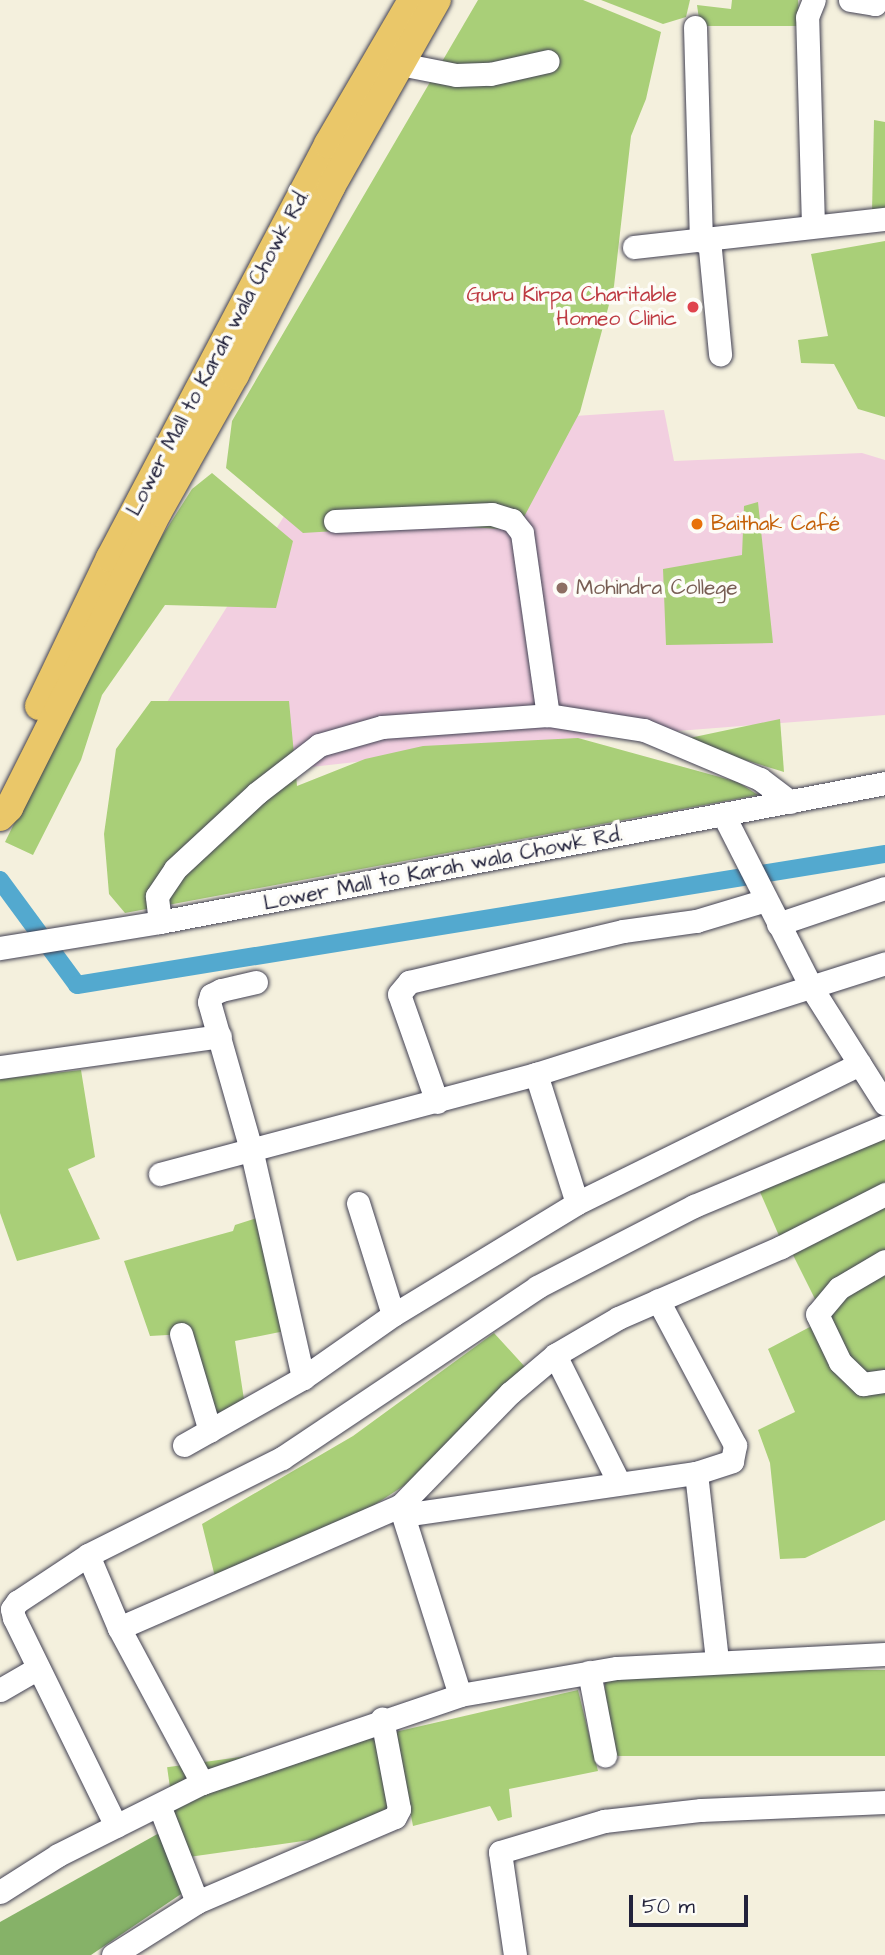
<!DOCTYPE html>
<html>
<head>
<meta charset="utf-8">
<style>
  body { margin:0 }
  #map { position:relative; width:885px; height:1955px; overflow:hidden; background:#f4f0dd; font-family:"Architects Daughter",sans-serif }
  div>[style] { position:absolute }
  .built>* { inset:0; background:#f2cfe0 }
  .green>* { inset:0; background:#a9cf78; transform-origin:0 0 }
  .forest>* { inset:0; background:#86b268 }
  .canal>* { height:18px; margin:-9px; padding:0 9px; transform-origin:9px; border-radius:9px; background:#53a9cf }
  .roads { filter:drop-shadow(0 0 2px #424153) drop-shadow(0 0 2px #424153) }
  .minor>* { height:23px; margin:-11.5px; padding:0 11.5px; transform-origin:11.5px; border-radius:11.5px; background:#fff }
  .major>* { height:28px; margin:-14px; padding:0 14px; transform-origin:14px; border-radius:14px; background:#eac769 }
  .dots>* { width:19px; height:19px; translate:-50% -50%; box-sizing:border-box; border:4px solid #fdfcf7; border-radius:50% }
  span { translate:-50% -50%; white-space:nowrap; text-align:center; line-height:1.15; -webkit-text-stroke:7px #fdfcf7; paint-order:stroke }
  .health-label { font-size:21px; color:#be3a42 }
  .right { translate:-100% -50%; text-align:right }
  .street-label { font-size:21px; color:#22223b }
  .food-label { font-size:21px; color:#c56008 }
  .left { translate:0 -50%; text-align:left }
  .education-label { font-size:21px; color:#785e54 }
  .scale { position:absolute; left:629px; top:1895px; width:119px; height:32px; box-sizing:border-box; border:4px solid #22223b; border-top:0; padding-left:9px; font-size:21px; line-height:24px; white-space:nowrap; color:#22223b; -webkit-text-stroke:5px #fdfcf7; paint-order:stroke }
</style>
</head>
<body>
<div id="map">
  <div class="built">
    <div style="clip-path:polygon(664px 410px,674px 461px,862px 453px,885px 460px,885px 715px,536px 742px,302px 768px,145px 737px,332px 440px,397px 428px)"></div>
  </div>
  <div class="green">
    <div style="clip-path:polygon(478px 0,583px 0,661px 32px,646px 99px,631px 136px,614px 286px,580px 412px,517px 530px,433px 525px,303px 533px,226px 468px,232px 421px)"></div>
    <div style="clip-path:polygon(601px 0,690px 0,686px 17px,663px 24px)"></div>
    <div style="clip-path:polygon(732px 0,798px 0,800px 26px,700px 26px,697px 5px,731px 9px)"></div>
    <div style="clip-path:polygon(874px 120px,885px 122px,885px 211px,872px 212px)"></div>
    <div style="clip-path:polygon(885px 241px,885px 417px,858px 409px,834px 364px,801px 363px,798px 340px,828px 336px,811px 254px)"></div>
    <div style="clip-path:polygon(212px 473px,293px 541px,276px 608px,165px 605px,102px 695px,81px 760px,33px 855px,5px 842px,134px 580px,192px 489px)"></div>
    <div style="clip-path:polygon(758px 502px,773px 643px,666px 645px,663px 569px,742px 555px,744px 506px)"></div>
    <div style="clip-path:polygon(151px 701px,289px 701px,297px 786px,365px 759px,423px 746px,578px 738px,738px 782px,758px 795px,125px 913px,109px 894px,104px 834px,116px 749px)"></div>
    <div style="clip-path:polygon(780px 719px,784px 772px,680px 740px)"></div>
    <div style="clip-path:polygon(81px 1070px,95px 1157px,68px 1169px,100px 1239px,17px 1261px,0 1213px,0 1079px)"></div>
    <div style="clip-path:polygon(885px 1133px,885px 1186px,780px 1238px,760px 1192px)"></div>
    <div style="clip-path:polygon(885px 1207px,885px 1520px,805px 1558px,780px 1559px,770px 1463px,758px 1430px,795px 1412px,768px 1349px,825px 1319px,792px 1253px)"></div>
    <div style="clip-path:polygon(257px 1218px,285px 1331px,235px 1341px,245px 1406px,212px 1425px,185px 1334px,150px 1336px,124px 1261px,233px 1231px,235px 1225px)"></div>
    <div style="clip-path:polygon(494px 1333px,526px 1368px,405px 1485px,356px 1517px,215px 1577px,202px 1524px,353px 1436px)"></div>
    <div style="left:885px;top:1670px;width:86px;height:280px;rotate:90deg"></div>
    <div style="clip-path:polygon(578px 1690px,598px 1771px,509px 1789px,512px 1817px,498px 1821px,490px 1806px,413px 1826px,395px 1732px)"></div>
    <div style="left:382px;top:1737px;width:92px;height:217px;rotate:82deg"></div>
  </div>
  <div class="forest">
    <div style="clip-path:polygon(161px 1832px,184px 1892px,91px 1955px,0 1955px,0 1922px)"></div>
  </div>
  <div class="canal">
    <div style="left:0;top:880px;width:130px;rotate:53.7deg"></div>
    <div style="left:77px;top:985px;width:819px;rotate:-9.21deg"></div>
  </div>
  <div class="roads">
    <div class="minor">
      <div style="left:850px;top:0;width:25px;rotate:9deg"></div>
      <div style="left:875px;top:4px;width:4px;rotate:-90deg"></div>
      <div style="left:695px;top:27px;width:214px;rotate:88.4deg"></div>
      <div style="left:400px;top:64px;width:57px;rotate:11.1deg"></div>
      <div style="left:456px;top:75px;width:34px;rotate:-2deg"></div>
      <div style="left:490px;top:74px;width:59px;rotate:-12.6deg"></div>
      <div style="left:813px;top:226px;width:209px;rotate:-91.6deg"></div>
      <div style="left:807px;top:17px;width:18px;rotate:-68deg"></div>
      <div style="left:709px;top:239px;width:116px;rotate:84.5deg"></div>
      <div style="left:634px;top:247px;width:253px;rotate:-6.4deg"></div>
      <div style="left:335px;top:521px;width:157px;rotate:-2.6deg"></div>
      <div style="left:492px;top:514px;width:21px;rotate:17deg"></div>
      <div style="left:512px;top:520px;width:16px;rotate:52deg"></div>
      <div style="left:522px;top:533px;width:184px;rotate:81.9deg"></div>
      <div style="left:724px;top:816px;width:192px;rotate:63deg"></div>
      <div style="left:811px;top:987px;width:138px;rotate:57.7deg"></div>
      <div style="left:160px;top:922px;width:26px;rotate:-97deg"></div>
      <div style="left:157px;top:896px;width:32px;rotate:-56deg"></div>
      <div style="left:175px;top:869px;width:112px;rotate:-42.8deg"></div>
      <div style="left:257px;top:793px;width:78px;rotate:-37.7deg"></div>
      <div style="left:319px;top:745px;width:66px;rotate:-15.9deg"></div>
      <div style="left:382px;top:727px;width:166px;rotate:-4.1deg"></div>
      <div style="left:548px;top:715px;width:97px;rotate:8.9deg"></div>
      <div style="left:644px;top:730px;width:126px;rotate:22.9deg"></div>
      <div style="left:760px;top:779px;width:38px;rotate:37deg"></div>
      <div style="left:778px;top:924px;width:113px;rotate:-18.6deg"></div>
      <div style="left:0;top:948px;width:162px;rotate:-9.2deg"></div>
      <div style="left:160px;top:922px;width:738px;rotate:-10.85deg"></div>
      <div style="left:256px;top:982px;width:36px;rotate:167deg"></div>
      <div style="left:221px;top:990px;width:11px;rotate:153deg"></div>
      <div style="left:211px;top:995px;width:7px;rotate:106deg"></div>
      <div style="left:209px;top:1002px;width:157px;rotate:74.1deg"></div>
      <div style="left:252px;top:1153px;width:231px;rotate:77.2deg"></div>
      <div style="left:0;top:1067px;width:222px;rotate:-8deg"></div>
      <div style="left:536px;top:1074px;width:135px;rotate:72.4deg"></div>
      <div style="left:437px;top:1102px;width:114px;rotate:-109.4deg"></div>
      <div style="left:399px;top:994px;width:16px;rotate:-50deg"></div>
      <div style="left:409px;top:982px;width:220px;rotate:-13.4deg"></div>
      <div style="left:623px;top:931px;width:74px;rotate:-7.8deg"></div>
      <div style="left:696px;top:921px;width:73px;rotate:-16.7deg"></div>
      <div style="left:160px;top:1174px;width:389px;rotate:-14.9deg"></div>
      <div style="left:536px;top:1074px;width:366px;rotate:-17.6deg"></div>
      <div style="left:358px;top:1203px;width:117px;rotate:72.6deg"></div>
      <div style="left:393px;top:1315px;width:215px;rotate:-31.3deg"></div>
      <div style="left:577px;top:1203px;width:315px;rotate:-26.2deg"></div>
      <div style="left:885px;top:1261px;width:53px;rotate:149.6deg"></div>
      <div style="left:839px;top:1288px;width:34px;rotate:130deg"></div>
      <div style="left:817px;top:1314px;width:53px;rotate:64.4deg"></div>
      <div style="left:840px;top:1362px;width:32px;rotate:44deg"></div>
      <div style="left:863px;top:1384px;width:22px;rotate:-8deg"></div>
      <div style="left:181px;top:1334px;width:101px;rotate:73.4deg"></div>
      <div style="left:555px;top:1355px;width:141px;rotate:63.4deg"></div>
      <div style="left:184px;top:1445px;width:137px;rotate:-29.4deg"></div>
      <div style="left:303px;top:1378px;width:110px;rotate:-35deg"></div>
      <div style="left:696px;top:1473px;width:188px;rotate:83.6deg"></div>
      <div style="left:400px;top:1506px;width:198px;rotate:72.4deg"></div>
      <div style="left:403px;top:1515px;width:296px;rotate:-8.2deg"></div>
      <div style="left:696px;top:1473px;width:38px;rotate:-18deg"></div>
      <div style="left:732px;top:1461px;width:16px;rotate:-79deg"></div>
      <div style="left:735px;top:1445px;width:164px;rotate:-118deg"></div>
      <div style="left:88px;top:1555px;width:79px;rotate:67deg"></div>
      <div style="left:119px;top:1628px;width:176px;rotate:61.8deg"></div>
      <div style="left:119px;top:1628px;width:306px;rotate:-23.5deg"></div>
      <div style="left:400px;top:1506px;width:158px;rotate:-45.8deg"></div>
      <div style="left:510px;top:1393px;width:59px;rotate:-40.2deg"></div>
      <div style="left:555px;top:1355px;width:73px;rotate:-30.4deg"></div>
      <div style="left:618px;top:1318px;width:178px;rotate:-23.5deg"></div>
      <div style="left:781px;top:1247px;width:117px;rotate:-27deg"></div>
      <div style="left:589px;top:1672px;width:85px;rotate:79.1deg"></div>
      <div style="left:0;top:1690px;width:44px;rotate:-30.1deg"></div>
      <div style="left:116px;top:1826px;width:232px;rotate:-116.1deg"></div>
      <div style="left:14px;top:1618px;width:9px;rotate:-103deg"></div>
      <div style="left:12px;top:1609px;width:9px;rotate:-54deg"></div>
      <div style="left:17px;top:1602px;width:85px;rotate:-33.5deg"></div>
      <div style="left:88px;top:1555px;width:217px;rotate:-26.6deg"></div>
      <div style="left:282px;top:1458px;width:307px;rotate:-33.8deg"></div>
      <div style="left:537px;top:1287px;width:177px;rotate:-27.3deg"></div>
      <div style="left:694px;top:1206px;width:207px;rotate:-22.7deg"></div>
      <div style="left:0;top:1892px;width:69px;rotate:-32.5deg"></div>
      <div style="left:58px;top:1855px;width:161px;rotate:-26.6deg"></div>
      <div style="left:202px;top:1783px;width:273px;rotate:-18.8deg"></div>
      <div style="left:460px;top:1695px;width:159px;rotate:-9.8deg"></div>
      <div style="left:617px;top:1668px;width:268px;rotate:-3deg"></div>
      <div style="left:197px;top:1902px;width:215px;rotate:-23.2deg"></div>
      <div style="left:395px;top:1817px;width:9px;rotate:-63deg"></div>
      <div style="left:399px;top:1809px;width:92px;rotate:-100.7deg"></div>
      <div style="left:113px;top:1955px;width:99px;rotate:-32.2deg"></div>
      <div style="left:197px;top:1902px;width:104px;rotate:-111.4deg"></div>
      <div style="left:515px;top:1955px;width:104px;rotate:-98.3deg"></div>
      <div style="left:500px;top:1852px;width:109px;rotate:-16.6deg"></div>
      <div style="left:604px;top:1821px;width:98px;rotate:-6.5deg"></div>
      <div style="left:701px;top:1810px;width:184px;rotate:-2.5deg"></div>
    </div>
    <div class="major">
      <div style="left:39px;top:706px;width:164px;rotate:-64.4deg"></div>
      <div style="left:110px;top:558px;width:468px;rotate:-62.2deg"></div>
      <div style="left:328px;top:144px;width:167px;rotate:-59.7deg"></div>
      <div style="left:0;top:817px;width:13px;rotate:-45deg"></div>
      <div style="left:9px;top:808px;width:331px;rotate:-63.3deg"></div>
      <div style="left:158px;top:512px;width:157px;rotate:-60.7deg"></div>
      <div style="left:235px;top:375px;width:211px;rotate:-62.9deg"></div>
      <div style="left:331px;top:187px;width:215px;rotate:-60.5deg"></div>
    </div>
  </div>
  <div class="dots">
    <div style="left:693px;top:307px;background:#e0444e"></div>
    <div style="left:697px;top:524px;background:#e8710a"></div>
    <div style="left:562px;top:588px;background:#8d6e63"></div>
  </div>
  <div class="health-label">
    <span class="right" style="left:677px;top:307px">Guru Kirpa Charitable<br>Homeo Clinic</span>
  </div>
  <div class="street-label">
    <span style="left:218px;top:353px;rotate:-62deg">Lower Mall to Karah wala Chowk Rd.</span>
    <span style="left:443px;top:869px;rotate:-11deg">Lower Mall to Karah wala Chowk Rd.</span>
  </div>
  <div class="food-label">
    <span class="left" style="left:711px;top:524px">Baithak Café</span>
  </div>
  <div class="education-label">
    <span class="left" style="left:576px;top:588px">Mohindra College</span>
  </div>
  <div class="scale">50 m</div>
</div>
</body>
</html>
